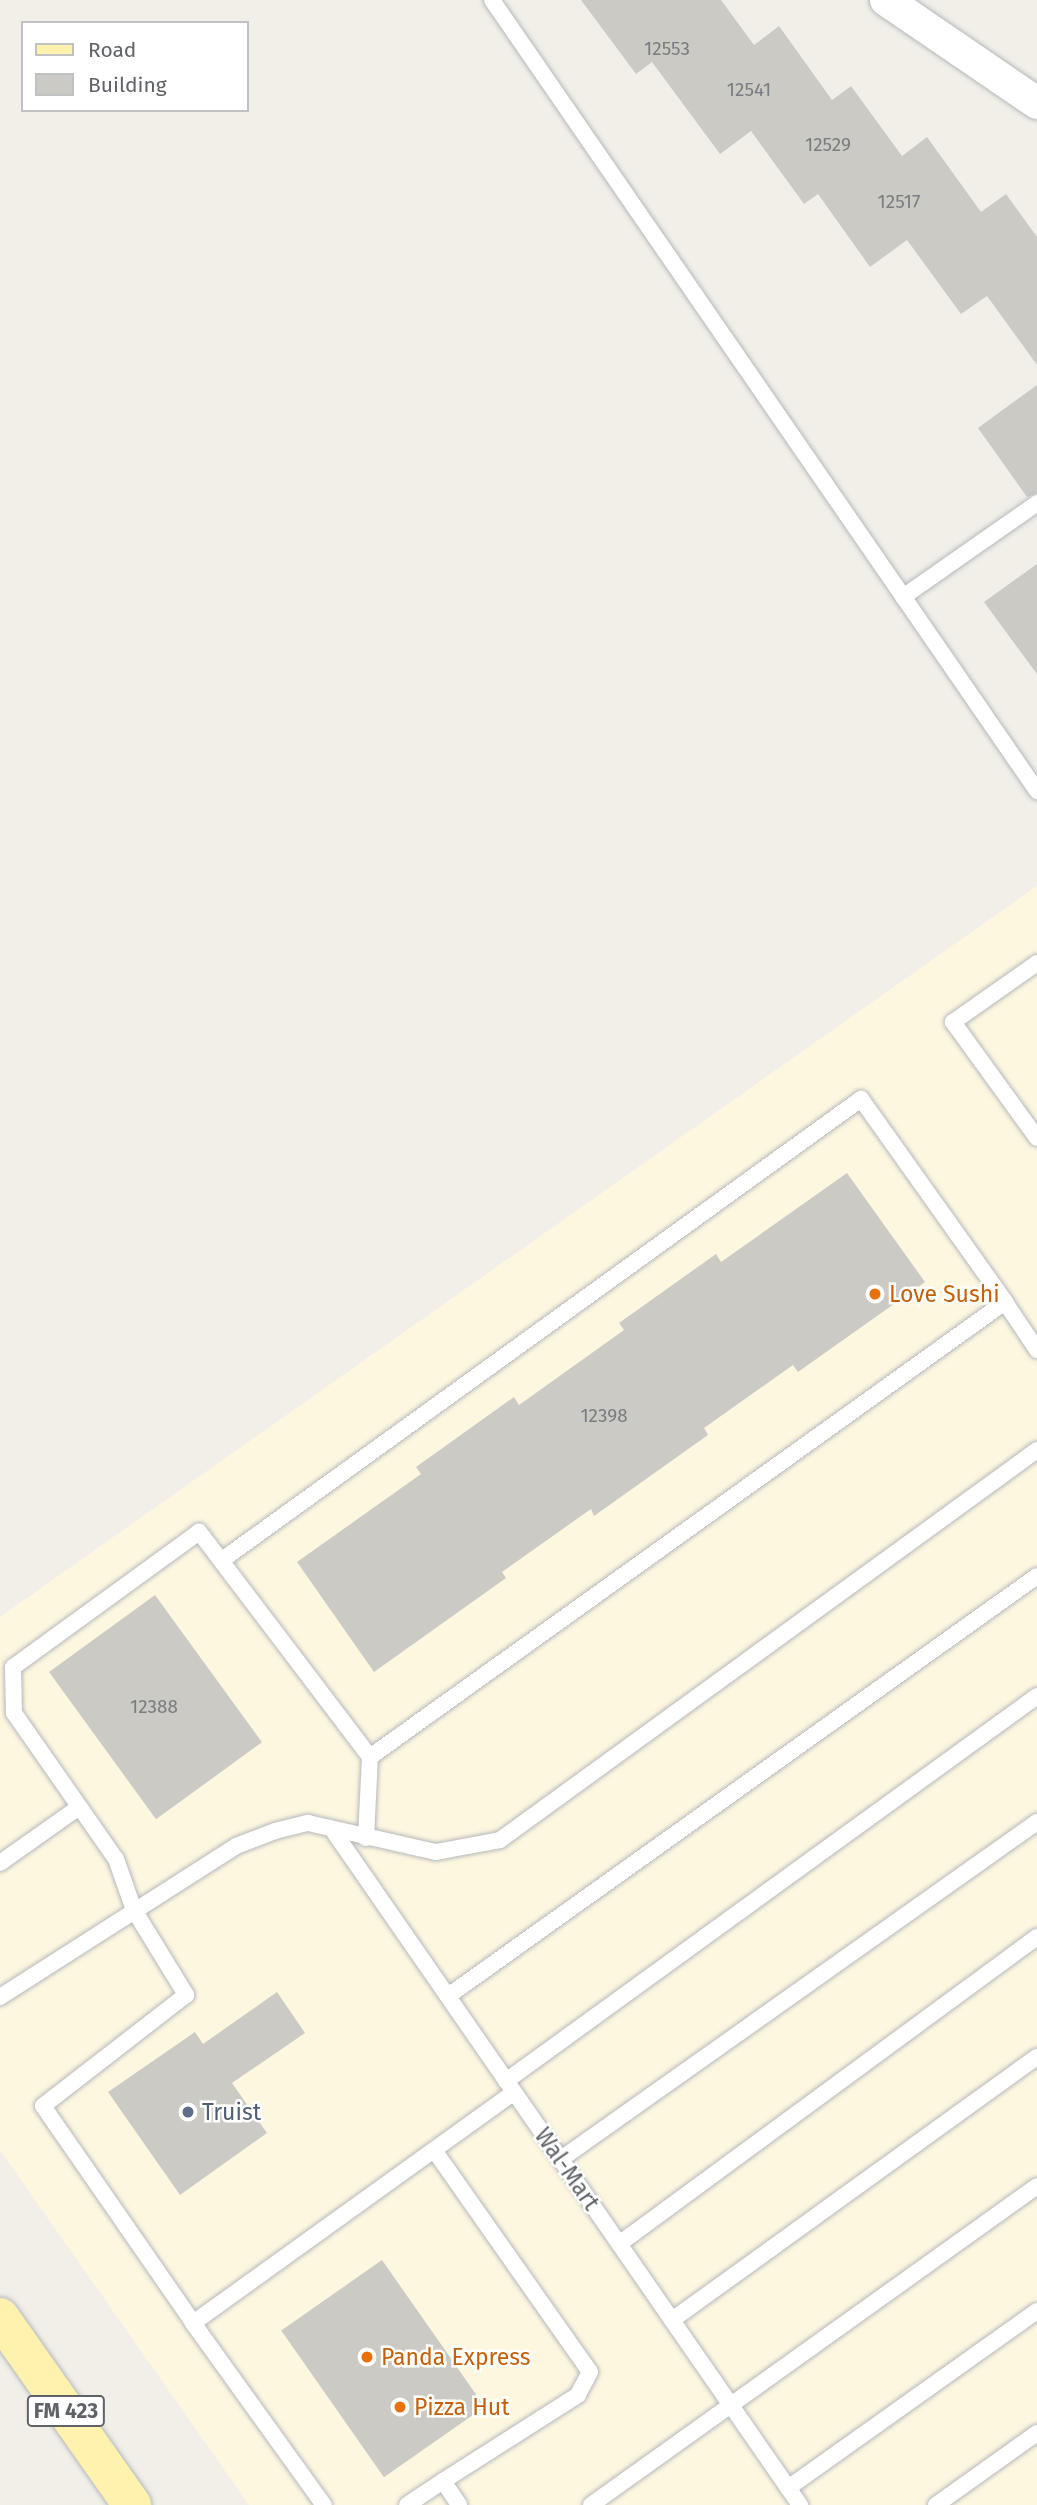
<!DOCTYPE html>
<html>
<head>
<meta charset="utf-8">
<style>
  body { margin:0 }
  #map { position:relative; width:1037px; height:2505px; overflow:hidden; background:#f1efe8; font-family:"Fira Sans",sans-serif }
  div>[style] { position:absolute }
  .commercial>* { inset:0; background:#fef7e0 }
  .building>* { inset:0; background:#cccac5; transform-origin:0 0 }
  .roads { filter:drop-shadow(0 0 2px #b5b8bc) drop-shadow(0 0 2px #b5b8bc) }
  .lane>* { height:16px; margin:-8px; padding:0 8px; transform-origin:8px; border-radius:8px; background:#fff }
  .street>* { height:32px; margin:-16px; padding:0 16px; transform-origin:16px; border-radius:16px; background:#fff }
  .primary>* { height:38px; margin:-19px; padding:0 19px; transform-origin:19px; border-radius:19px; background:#fff2af }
  .dots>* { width:19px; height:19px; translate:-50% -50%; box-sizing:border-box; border:4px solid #fff; border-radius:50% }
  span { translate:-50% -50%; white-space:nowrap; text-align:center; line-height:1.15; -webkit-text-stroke:5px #fff; paint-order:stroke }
  .number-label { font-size:19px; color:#7a7d7f }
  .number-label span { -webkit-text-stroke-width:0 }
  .shield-label span { padding:2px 5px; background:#fff; border:2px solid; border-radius:5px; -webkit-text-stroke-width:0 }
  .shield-label { font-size:21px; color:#5f6368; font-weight:700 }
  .food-label { font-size:23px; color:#c56008 }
  .left { translate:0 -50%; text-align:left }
  .service-label { font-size:23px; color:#4e5e75 }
  .street-label { font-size:23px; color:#5f6368 }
  .legend { position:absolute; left:21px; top:21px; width:228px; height:91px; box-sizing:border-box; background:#fff; border:2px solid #bfc1c3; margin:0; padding:9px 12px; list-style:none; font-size:21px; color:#5f6368 }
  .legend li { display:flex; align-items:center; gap:14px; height:35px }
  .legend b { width:35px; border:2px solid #bfc1c3 }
</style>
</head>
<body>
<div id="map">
  <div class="commercial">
    <div style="clip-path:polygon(1037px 886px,1037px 2505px,249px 2505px,0 2150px,0 1617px)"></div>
  </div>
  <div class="building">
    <div style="clip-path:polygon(581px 0,721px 0,754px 45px,779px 26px,832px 100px,851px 86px,902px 156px,927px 137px,981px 212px,1006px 194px,1037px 237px,1037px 365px,987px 296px,961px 314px,907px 240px,870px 267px,818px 194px,804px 204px,751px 131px,720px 154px,652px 62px,636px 74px)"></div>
    <div style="clip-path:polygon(1037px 385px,1037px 493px,1027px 497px,978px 428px)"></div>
    <div style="clip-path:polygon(1037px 564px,1037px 674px,984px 602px)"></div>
    <div style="clip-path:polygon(847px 1173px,925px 1282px,798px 1372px,793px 1365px,704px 1428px,708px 1435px,594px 1516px,591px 1509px,502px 1572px,506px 1578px,374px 1672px,297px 1562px,421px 1474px,416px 1467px,514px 1397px,519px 1405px,624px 1330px,619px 1323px,716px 1254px,721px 1262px)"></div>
    <div style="left:155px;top:1595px;width:182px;height:131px;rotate:54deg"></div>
    <div style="clip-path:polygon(277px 1992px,305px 2033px,232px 2083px,267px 2133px,180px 2195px,108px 2092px,195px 2032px,203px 2044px)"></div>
    <div style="left:382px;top:2260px;width:179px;height:123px;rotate:55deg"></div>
  </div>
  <div class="roads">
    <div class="lane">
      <div style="left:492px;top:0;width:961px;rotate:55.43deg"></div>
      <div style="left:903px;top:597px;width:164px;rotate:-35deg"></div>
      <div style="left:1037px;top:963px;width:103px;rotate:144.9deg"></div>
      <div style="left:953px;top:1022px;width:143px;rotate:54.1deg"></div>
      <div style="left:1005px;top:1302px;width:58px;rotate:56.3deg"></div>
      <div style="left:222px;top:1560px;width:788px;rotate:-35.81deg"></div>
      <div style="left:861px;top:1099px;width:249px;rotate:54.6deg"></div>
      <div style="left:1005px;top:1302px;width:781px;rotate:144.38deg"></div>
      <div style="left:370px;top:1757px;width:283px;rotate:-127.2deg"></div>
      <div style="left:199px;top:1532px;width:230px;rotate:144deg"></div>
      <div style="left:13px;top:1667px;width:46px;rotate:88.8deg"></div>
      <div style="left:14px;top:1713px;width:178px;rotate:55.1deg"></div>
      <div style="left:116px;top:1859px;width:54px;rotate:70.6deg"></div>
      <div style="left:134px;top:1910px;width:100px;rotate:58.5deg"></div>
      <div style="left:186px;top:1995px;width:181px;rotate:142.2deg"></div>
      <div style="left:43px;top:2106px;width:264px;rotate:55.3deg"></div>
      <div style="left:193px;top:2323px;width:395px;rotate:-35.7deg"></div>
      <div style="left:334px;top:1832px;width:819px;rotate:55.3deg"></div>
      <div style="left:366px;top:1838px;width:81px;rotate:-87.2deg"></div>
      <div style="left:0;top:1863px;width:97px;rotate:-35.3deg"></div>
      <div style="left:448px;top:1996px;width:723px;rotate:-35.49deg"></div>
      <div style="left:0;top:1997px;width:280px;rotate:-32.6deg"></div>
      <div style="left:236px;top:1846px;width:42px;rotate:-21deg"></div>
      <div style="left:275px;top:1831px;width:34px;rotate:-14deg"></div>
      <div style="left:308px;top:1823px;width:131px;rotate:12.8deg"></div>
      <div style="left:436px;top:1852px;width:65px;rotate:-10.6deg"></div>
      <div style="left:500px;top:1840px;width:664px;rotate:-35.99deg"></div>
      <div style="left:506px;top:2081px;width:656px;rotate:-35.94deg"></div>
      <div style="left:434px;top:2150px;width:271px;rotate:54.9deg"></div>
      <div style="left:590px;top:2372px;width:26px;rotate:118deg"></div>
      <div style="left:578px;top:2395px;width:160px;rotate:147.5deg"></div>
      <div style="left:561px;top:2159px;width:583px;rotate:-35.3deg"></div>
      <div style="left:619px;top:2244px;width:519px;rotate:-36.3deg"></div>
      <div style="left:672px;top:2320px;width:450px;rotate:-35.8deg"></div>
      <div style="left:193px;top:2323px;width:224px;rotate:54.3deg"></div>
      <div style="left:788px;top:2488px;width:305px;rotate:-35.4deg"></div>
      <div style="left:407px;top:2505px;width:43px;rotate:-33.7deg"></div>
      <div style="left:443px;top:2481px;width:29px;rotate:56deg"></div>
      <div style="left:591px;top:2505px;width:548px;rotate:-35.57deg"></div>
      <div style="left:936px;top:2505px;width:124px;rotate:-35.5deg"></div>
    </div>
    <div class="street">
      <div style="left:886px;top:0;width:183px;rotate:34.3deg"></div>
    </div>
    <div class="primary">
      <div style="left:0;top:2317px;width:230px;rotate:54.9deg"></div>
    </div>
  </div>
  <div class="dots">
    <div style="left:875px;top:1294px;background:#e8710a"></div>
    <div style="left:188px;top:2112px;background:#5c6f8a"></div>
    <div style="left:367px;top:2357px;background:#e8710a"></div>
    <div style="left:400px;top:2407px;background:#e8710a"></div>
  </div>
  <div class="number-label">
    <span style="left:667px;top:49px">12553</span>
    <span style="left:749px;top:90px">12541</span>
    <span style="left:828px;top:145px">12529</span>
    <span style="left:899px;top:202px">12517</span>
    <span style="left:604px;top:1416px">12398</span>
    <span style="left:154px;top:1707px">12388</span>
  </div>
  <div class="shield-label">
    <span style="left:66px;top:2411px">FM 423</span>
  </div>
  <div class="food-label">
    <span class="left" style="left:889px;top:1294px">Love Sushi</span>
    <span class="left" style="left:381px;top:2357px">Panda Express</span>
    <span class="left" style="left:414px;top:2407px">Pizza Hut</span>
  </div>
  <div class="service-label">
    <span class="left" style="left:202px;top:2112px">Truist</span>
  </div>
  <div class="street-label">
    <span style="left:567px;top:2169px;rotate:55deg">Wal-Mart</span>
  </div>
  <ul class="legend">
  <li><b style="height:9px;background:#fff2af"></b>Road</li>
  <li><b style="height:19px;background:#cccac5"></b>Building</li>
  </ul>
</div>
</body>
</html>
